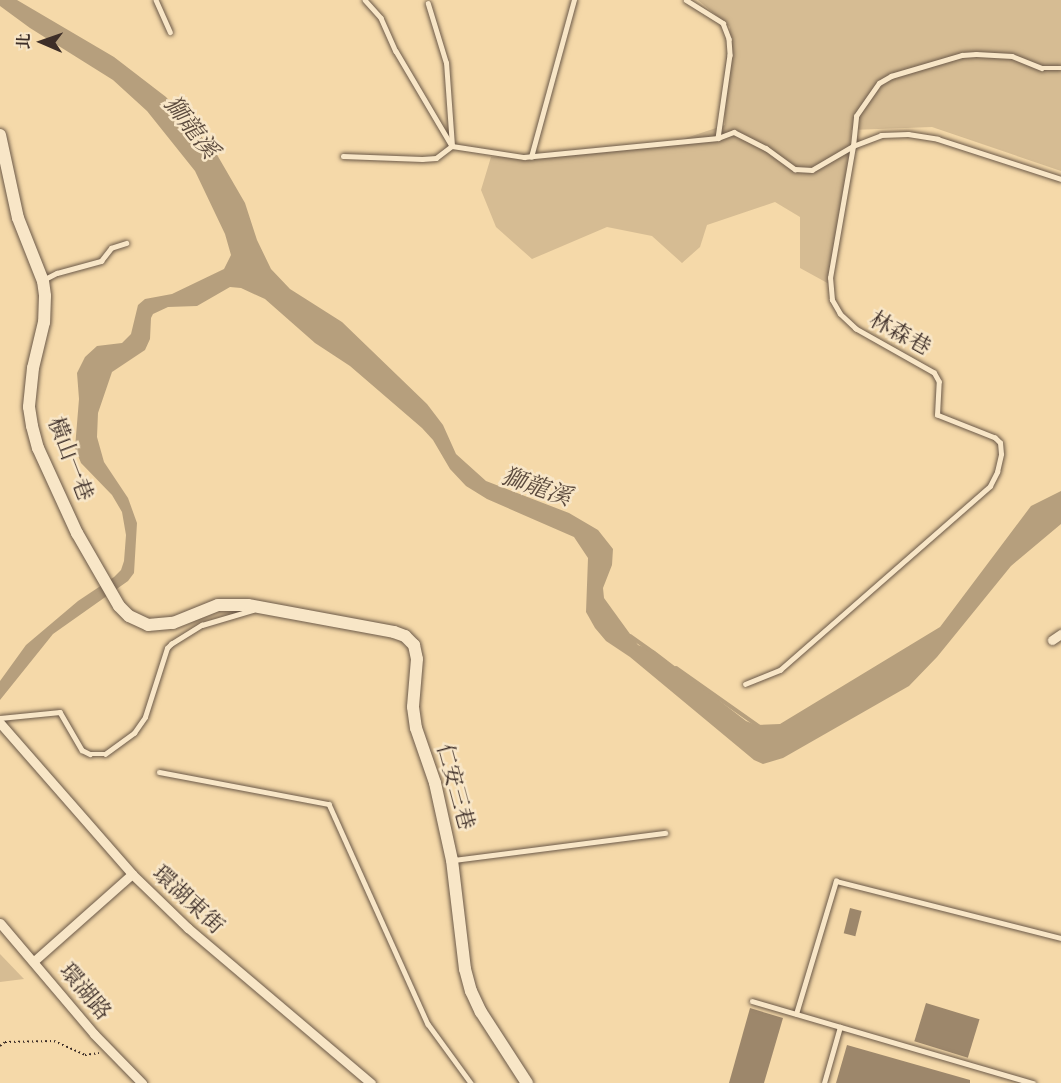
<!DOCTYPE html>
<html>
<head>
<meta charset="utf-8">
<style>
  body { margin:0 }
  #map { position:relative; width:1061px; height:1083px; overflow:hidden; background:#f5d9a9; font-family:"IM FELL DW Pica","Noto Serif TC",serif }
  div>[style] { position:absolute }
  .green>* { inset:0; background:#d6bc93 }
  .water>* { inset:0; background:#b69f7d }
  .stream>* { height:4px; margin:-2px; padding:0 2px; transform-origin:2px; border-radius:2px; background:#b69f7d }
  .building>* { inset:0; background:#9d876b; transform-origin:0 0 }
  .path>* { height:2px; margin-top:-1px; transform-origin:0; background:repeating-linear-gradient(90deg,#3d2e28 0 1.5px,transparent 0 4.5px) }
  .roads { filter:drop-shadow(0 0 2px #6b5948) drop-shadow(0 0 2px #6b5948) }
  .service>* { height:4.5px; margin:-2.25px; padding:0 2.25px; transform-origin:2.25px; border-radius:2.25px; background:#f8e6c7 }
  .minor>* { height:9px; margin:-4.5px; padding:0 4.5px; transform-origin:4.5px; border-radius:4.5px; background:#f8e6c7 }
  .tertiary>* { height:12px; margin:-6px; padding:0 6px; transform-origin:6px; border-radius:6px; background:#f8e6c7 }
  span { translate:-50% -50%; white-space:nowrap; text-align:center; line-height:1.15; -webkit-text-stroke:5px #f8e6c7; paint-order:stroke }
  .street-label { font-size:22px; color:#3d2e28 }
  .water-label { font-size:24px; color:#5b4a3d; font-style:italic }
  .north { position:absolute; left:12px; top:12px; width:60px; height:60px; -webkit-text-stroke:4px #f8e6c7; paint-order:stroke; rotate:272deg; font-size:16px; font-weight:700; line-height:24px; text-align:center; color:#3d2e28 }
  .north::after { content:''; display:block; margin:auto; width:21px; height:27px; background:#3d2e28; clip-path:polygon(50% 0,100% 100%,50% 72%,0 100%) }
</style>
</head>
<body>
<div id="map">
  <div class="green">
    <div style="clip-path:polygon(698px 0,1061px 0,1061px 171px,932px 127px,851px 130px,848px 181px,831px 285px,800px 268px,800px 217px,775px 202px,707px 225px,700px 247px,682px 263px,652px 236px,607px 227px,532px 259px,496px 227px,481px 190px,491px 157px,576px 155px,659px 147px,725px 125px,724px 75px,730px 27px)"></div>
    <div style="clip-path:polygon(0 954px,24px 979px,0 982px)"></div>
  </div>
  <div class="water">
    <div style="clip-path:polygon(0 0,17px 0,114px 57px,166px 97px,216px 153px,245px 203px,257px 240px,271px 269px,290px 289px,342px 322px,427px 404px,443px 425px,456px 454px,486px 481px,569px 513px,598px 530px,613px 549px,612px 565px,603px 588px,604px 598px,638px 645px,655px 651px,746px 721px,756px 725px,780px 724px,940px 627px,1031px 506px,1061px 491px,1061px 524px,1011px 566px,937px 657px,909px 686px,783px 758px,763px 764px,754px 760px,630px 657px,606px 641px,595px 628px,586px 612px,588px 558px,574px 537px,487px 499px,466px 486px,450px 469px,433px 440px,422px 428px,350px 366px,315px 343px,265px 299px,241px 288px,230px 287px,197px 306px,168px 307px,153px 314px,151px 318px,150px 339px,145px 350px,112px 372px,98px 413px,97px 437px,104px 462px,128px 498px,137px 523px,134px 573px,128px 581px,53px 634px,0 700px,0 681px,26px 645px,78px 601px,114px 577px,121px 570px,124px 561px,126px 535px,122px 512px,112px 495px,81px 463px,75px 448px,79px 399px,77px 373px,85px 357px,97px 346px,122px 343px,131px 334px,138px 305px,145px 299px,172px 294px,224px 269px,231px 255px,225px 234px,195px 171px,147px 111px,113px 80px,30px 28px,0 6px)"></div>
  </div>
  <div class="stream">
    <div style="left:630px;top:636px;width:28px;rotate:35deg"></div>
    <div style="left:676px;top:668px;width:104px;rotate:35.2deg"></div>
  </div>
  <div class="building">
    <div style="left:850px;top:908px;width:12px;height:26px;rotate:14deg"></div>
    <div style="left:926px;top:1003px;width:56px;height:40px;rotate:17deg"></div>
    <div style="clip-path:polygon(750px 1008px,783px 1018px,764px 1083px,729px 1083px)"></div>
    <div style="clip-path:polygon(847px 1045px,970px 1080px,970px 1083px,836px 1083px)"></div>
  </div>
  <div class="path">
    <div style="left:0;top:1046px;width:6px;rotate:-39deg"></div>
    <div style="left:5px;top:1042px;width:49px;rotate:-1.2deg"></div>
    <div style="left:54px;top:1041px;width:34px;rotate:24deg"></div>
    <div style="left:85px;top:1055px;width:14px;rotate:-8deg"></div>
  </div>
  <div class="roads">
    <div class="service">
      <div style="left:156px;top:0;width:35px;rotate:66deg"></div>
      <div style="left:365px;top:0;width:24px;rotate:48deg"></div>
      <div style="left:381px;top:18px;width:36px;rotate:66deg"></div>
      <div style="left:396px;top:51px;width:110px;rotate:59.5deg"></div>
      <div style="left:452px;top:146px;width:73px;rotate:8.7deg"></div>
      <div style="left:524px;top:157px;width:195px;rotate:-5.6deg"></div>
      <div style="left:718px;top:138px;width:17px;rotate:-21deg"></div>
      <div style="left:734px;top:132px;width:36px;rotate:27deg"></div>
      <div style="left:766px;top:148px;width:36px;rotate:36deg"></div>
      <div style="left:795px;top:169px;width:17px;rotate:3deg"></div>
      <div style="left:812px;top:170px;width:48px;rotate:-30.3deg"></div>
      <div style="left:853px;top:146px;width:30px;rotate:-84deg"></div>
      <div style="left:856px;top:116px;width:40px;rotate:-55.1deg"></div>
      <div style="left:879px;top:83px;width:14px;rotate:-30deg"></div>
      <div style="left:891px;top:76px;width:74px;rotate:-16.5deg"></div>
      <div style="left:962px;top:55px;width:14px;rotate:-4deg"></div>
      <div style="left:976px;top:54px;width:36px;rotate:3deg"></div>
      <div style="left:1012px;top:56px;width:32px;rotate:22deg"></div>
      <div style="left:1042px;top:68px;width:19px"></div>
      <div style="left:686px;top:0;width:44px;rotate:31.9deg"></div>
      <div style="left:723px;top:23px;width:17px;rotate:69deg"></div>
      <div style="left:729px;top:39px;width:16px;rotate:86deg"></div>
      <div style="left:730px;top:55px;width:84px;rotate:98.2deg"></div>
      <div style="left:343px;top:156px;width:79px;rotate:2.2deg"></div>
      <div style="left:422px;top:159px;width:14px;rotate:-4deg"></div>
      <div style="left:436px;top:158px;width:20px;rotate:-37deg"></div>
      <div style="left:452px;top:146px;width:83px;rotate:-94.1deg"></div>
      <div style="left:446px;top:63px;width:62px;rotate:-107deg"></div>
      <div style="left:531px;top:157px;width:163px;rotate:-74.7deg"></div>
      <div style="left:45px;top:279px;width:13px;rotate:-27deg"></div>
      <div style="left:57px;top:273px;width:46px;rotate:-15.3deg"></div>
      <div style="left:101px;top:261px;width:16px;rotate:-52deg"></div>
      <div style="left:111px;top:248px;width:16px;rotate:-18deg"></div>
      <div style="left:745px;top:684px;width:38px;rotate:-22deg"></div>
      <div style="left:780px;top:670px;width:279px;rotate:-41.2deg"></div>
      <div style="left:990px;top:486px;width:16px;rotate:-63deg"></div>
      <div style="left:997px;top:472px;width:18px;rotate:-77deg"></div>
      <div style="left:1001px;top:454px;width:11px;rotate:-95deg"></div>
      <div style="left:1000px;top:443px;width:7px;rotate:-135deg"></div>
      <div style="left:995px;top:438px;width:62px;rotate:-158.4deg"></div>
      <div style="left:937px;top:415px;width:33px;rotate:-87deg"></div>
      <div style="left:939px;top:382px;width:10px;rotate:-119deg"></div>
      <div style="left:934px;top:373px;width:90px;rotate:-150.6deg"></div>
      <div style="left:856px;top:329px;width:22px;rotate:-137deg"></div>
      <div style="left:840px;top:314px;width:16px;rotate:-120deg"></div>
      <div style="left:832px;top:300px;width:22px;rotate:-95deg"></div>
      <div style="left:830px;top:278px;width:134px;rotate:-80.1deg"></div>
      <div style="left:853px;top:146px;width:30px;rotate:-21deg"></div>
      <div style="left:881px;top:135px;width:27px;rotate:-2deg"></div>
      <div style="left:908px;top:134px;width:30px;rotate:9deg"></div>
      <div style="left:938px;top:139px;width:129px;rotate:18deg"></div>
      <div style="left:0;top:718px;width:60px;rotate:-5.7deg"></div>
      <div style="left:60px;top:712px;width:44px;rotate:59.9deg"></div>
      <div style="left:82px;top:750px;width:9px;rotate:27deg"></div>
      <div style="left:90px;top:754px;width:15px"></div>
      <div style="left:105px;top:754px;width:36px;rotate:-36deg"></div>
      <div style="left:134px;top:733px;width:19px;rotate:-55deg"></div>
      <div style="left:145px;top:717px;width:72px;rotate:-72.3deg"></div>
      <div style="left:167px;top:648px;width:6px;rotate:-45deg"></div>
      <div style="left:171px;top:644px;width:36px;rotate:-32deg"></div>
      <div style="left:202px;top:625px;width:53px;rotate:-16.4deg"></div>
      <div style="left:159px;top:772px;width:173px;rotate:10.7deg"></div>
      <div style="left:329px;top:804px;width:241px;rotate:65.8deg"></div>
      <div style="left:428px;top:1024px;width:73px;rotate:53.9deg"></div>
      <div style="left:454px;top:860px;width:213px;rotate:-7.3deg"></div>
      <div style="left:752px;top:1001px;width:293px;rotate:16.3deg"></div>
      <div style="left:796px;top:1014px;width:139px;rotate:-73.3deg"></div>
      <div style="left:836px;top:881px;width:232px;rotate:14.2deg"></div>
      <div style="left:824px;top:1083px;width:58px;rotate:-74.1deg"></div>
    </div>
    <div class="minor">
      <div style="left:1052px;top:640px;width:11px;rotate:-34deg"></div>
      <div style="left:0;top:723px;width:201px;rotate:48.8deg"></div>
      <div style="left:132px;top:874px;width:78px;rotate:44deg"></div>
      <div style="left:188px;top:928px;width:240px;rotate:40.3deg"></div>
      <div style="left:0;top:923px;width:145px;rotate:49.7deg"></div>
      <div style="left:94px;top:1034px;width:69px;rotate:45.6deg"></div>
      <div style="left:34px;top:961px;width:131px;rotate:-41.6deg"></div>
    </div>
    <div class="tertiary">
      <div style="left:0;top:135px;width:85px;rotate:77.8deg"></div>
      <div style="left:18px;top:218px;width:68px;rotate:68.4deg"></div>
      <div style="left:43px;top:281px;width:15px;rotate:82deg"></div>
      <div style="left:45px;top:296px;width:26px;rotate:92deg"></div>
      <div style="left:44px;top:322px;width:47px;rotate:103.4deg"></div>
      <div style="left:33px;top:368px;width:39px;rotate:96deg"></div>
      <div style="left:29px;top:407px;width:19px;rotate:81deg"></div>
      <div style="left:32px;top:426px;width:23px;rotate:75deg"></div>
      <div style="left:38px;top:448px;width:94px;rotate:65.4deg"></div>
      <div style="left:77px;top:533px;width:84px;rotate:60.1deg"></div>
      <div style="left:119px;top:606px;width:14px;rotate:45deg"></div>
      <div style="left:129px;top:616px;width:21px;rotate:25deg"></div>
      <div style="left:148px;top:625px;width:25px;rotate:-5deg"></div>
      <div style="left:173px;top:623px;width:48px;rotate:-21.8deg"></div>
      <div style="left:218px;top:605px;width:30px"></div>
      <div style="left:248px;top:605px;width:148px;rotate:10.5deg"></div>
      <div style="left:394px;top:632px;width:12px;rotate:20deg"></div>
      <div style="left:405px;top:636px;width:13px;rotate:45deg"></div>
      <div style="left:414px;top:645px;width:14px;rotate:78deg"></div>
      <div style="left:417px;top:659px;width:48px;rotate:94.8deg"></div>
      <div style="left:413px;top:707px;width:21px;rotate:82deg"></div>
      <div style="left:416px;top:728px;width:58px;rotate:70.9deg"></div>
      <div style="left:435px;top:783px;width:79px;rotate:77.6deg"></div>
      <div style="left:452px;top:860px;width:110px;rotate:83.2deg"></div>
      <div style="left:465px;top:969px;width:23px;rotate:75deg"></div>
      <div style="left:471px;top:991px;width:23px;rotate:65deg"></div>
      <div style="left:481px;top:1012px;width:85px;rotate:57.1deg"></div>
    </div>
  </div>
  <div class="street-label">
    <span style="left:900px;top:334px;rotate:29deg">林森巷</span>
    <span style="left:70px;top:459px;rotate:69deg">橫山一巷</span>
    <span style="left:455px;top:787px;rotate:75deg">仁安三巷</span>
    <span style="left:188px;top:900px;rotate:43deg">環湖東街</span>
    <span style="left:85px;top:992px;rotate:50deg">環湖路</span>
  </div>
  <div class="water-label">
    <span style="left:190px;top:128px;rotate:52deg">獅龍溪</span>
    <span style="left:536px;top:488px;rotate:19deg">獅龍溪</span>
  </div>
  <div class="north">北</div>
</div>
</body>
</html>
